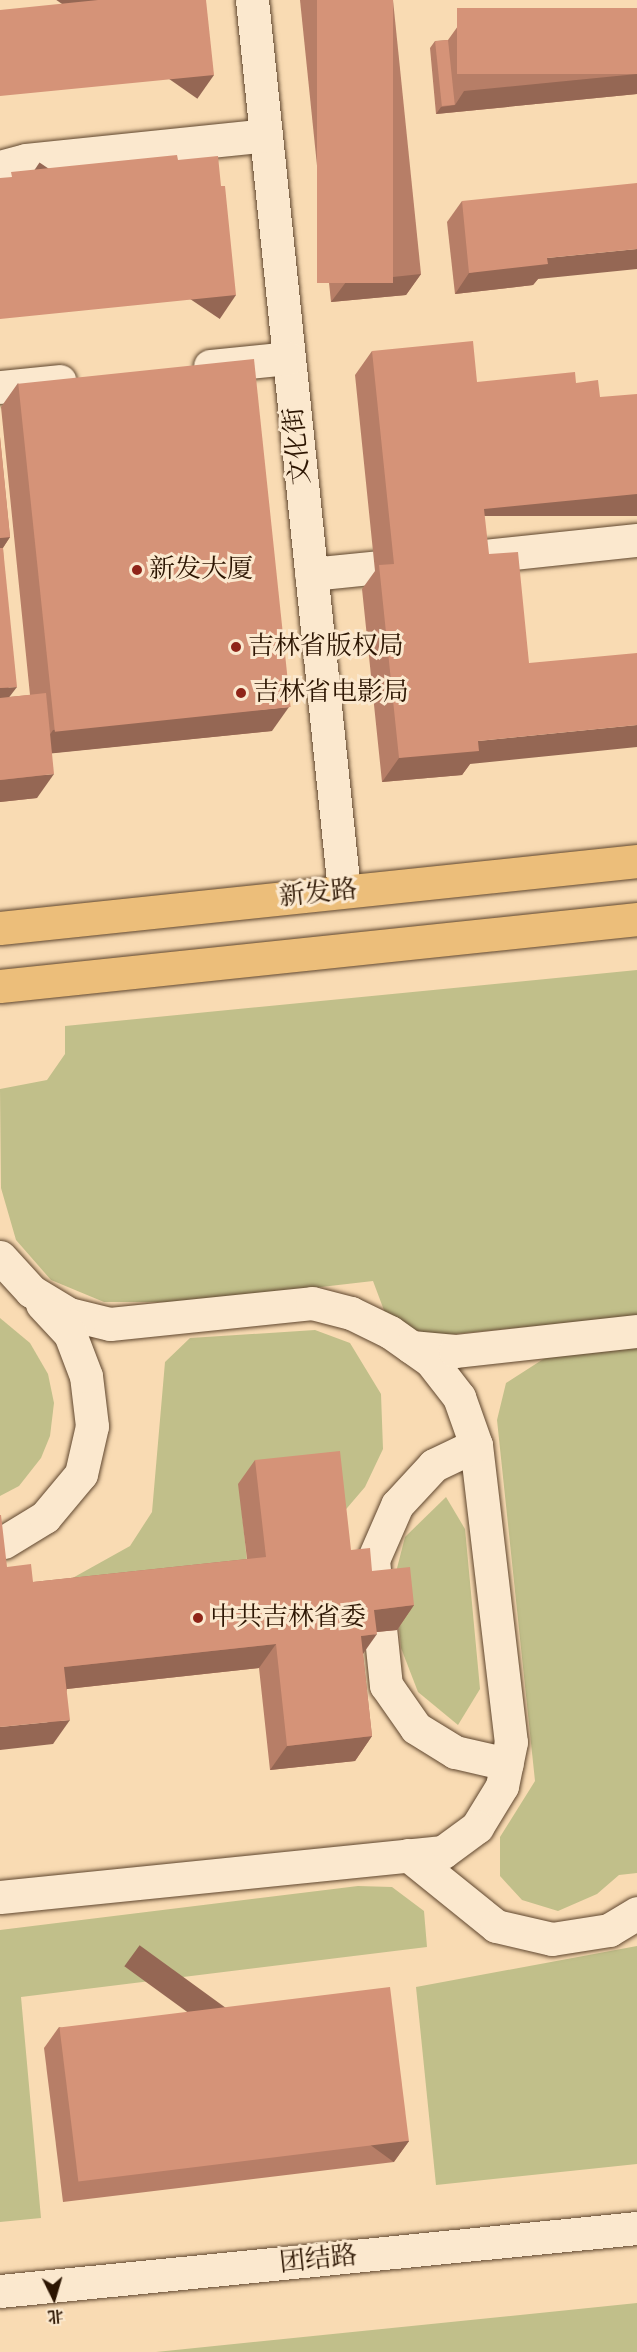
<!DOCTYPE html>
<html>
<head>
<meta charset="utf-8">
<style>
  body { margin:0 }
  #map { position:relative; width:637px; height:2352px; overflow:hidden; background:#f9dbb3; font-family:"IM FELL DW Pica","Noto Serif SC",serif }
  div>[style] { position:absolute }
  .green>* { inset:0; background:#c1bf8a }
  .roads { filter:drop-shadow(0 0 2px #5f462e) drop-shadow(0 0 2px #5f462e) }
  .minor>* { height:33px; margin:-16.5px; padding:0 16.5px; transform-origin:16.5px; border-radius:16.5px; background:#fbe8ce }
  .major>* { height:33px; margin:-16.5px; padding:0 16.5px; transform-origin:16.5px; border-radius:16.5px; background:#ecbe7a }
  .wall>* { inset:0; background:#b77e67 }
  .shaded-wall>* { inset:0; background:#956754; transform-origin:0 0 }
  .building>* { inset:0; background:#d59378; transform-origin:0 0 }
  .dots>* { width:16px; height:16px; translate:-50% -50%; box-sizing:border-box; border:3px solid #fbe8ce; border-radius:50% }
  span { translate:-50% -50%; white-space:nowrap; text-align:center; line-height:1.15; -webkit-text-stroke:6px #fbe8ce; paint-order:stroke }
  .street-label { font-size:26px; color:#2c1502 }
  .poi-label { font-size:26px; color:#2c1502 }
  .left { translate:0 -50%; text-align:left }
  .north { position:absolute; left:24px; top:2268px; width:60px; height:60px; -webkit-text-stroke:4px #fbe8ce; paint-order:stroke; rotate:175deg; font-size:16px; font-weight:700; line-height:24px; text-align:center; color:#2c1502 }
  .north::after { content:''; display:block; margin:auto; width:21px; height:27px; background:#2c1502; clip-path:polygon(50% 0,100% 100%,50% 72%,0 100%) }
</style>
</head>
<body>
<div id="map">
  <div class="green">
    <div style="clip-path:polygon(637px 970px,637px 1316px,434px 1336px,388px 1321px,373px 1281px,191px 1302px,104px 1302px,51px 1280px,16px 1240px,1px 1188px,0 1089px,47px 1080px,65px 1054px,65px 1026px)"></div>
    <div style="clip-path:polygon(0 1318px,30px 1343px,48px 1374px,54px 1403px,50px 1436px,41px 1458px,19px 1486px,0 1496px)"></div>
    <div style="clip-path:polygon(315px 1330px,350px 1343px,381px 1394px,383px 1449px,365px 1487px,330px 1528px,239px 1484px,249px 1581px,69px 1580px,130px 1546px,152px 1512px,165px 1362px,190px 1338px)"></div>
    <div style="clip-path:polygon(637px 1348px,637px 1873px,619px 1875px,597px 1894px,558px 1911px,522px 1900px,500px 1876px,500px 1837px,535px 1781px,497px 1420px,506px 1383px,545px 1358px)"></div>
    <div style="clip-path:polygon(446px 1497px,465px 1529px,480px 1689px,458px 1725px,418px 1692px,401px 1648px,395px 1576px,405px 1537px)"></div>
    <div style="clip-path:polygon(358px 1886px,392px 1887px,424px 1911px,427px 1947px,21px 1997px,41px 2218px,0 2222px,0 1930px)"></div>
    <div style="clip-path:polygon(637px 1946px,637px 2164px,436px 2185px,416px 1987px)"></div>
    <div style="clip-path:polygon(637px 2303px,637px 2352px,156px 2352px)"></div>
  </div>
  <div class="roads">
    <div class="minor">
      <div style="left:252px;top:0;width:896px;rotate:84.1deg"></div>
      <div style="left:0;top:167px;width:27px;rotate:-15deg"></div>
      <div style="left:26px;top:160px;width:241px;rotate:-5.9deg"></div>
      <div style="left:210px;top:366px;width:79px;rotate:-5.8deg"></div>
      <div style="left:0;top:387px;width:60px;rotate:-5.7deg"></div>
      <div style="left:475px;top:557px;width:163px;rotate:-6deg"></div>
      <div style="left:311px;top:574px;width:110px;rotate:-5.8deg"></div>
      <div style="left:0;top:1257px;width:46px;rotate:47.6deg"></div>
      <div style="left:31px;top:1291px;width:44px;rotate:31.2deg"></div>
      <div style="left:69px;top:1314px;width:42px;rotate:13.7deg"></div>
      <div style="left:110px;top:1324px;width:203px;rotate:-5.9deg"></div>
      <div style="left:312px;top:1303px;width:40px;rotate:14.4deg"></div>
      <div style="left:351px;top:1313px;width:43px;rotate:26deg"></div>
      <div style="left:390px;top:1332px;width:50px;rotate:35.3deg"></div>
      <div style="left:431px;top:1361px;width:46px;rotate:52.1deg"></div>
      <div style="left:459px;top:1397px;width:51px;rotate:70.5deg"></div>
      <div style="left:476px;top:1445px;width:299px;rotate:83.3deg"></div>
      <div style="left:511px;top:1742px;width:45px;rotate:101.6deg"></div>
      <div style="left:502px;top:1786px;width:48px;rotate:121.4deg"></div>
      <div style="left:477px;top:1827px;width:42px;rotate:143.7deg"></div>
      <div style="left:443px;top:1852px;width:445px;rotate:174.2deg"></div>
      <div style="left:411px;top:1347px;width:44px;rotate:5.2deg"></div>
      <div style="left:455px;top:1351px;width:183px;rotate:-6.3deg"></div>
      <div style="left:476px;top:1445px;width:47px;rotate:154.5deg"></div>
      <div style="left:434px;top:1465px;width:54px;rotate:132.8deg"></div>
      <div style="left:397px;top:1505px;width:60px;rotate:113.6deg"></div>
      <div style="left:373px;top:1560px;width:126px;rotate:84.1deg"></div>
      <div style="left:386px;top:1685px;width:52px;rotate:55.1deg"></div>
      <div style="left:416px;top:1728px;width:46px;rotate:31.6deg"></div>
      <div style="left:455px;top:1752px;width:53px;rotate:13deg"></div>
      <div style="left:4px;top:1542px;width:48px;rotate:-31.4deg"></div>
      <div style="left:45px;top:1517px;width:56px;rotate:-50.1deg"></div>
      <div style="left:81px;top:1474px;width:49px;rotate:-77.1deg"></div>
      <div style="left:92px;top:1426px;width:50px;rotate:-96.8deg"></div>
      <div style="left:86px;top:1376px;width:45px;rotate:-110.9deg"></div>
      <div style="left:70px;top:1334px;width:41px;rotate:-133deg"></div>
      <div style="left:408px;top:1855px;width:113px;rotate:38.9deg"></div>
      <div style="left:496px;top:1926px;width:57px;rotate:13.1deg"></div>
      <div style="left:552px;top:1939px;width:58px;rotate:-9deg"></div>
      <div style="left:609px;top:1930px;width:33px;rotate:-31deg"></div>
      <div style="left:0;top:2291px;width:640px;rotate:-5.65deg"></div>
    </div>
    <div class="major">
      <div style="left:0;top:928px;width:641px;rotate:-6deg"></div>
      <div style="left:0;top:986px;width:641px;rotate:-6deg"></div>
    </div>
  </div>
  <div class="wall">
    <div style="clip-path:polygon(300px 0,393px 0,421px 274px,406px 295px,331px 302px)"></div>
    <div style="clip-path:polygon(637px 8px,637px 94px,436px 114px,430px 48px,435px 41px,448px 40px,458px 26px)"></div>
    <div style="clip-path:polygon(462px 201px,538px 279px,533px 285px,455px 294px,447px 222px)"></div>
    <div style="clip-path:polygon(372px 351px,486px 532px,470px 764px,462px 775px,382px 782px,362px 589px,375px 571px,355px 375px)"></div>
    <div style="clip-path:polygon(18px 383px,272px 731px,52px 753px,37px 798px,0 802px,0 437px,10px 537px,3px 548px,9px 697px,30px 695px,1px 407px)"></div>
    <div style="clip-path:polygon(255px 1460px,372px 1571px,414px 1605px,397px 1630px,376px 1632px,363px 1654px,372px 1736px,355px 1761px,270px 1770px,259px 1668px,67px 1689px,53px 1744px,7px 1567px,33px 1582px,247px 1559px,238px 1484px)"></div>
    <div style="clip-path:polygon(59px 2027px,409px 2141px,394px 2162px,63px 2202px,44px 2048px)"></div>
  </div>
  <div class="shaded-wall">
    <div style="clip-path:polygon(637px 74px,637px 94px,436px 114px,441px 107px,455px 105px,464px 91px)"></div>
    <div style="left:214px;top:75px;width:29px;height:215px;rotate:125deg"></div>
    <div style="clip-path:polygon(637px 249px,637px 269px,538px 279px,533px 285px,455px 294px,469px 273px,547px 258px)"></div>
    <div style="clip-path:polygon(421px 274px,406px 295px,331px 302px,346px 282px)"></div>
    <div style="left:236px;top:295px;width:29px;height:237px;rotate:124deg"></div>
    <div style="left:637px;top:494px;width:22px;height:154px;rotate:90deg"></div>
    <div style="clip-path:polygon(10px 537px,0 552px,0 538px)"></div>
    <div style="clip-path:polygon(17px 687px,7px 700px,0 700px,0 688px)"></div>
    <div style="clip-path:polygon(289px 707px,272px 731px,36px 755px,53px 730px)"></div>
    <div style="clip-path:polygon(637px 725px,637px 747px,470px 764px,462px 775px,382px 782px,399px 758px,478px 741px)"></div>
    <div style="clip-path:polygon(54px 774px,37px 798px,0 802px,0 780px)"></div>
    <div style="clip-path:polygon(414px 1605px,397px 1630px,357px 1634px,374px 1610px)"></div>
    <div style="clip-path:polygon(377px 1634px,360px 1658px,361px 1636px)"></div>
    <div style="clip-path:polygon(276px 1644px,259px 1668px,48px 1691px,64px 1667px)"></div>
    <div style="clip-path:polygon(70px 1720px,53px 1744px,0 1750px,0 1727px)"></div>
    <div style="clip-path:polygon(372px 1736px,355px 1761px,270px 1770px,287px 1746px)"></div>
    <div style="left:409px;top:2141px;width:26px;height:333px;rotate:126deg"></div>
  </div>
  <div class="building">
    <div style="clip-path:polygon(98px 0,206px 0,214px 75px,0 96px,0 10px)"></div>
    <div style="left:317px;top:0;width:76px;height:283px"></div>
    <div style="left:637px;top:8px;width:66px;height:180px;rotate:90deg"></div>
    <div style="left:448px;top:40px;width:65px;height:13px;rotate:84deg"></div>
    <div style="clip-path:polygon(177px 155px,178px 160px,218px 156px,221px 186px,225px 186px,236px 295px,0 319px,0 178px,12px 177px,11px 172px)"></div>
    <div style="clip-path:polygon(637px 183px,637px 249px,547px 258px,548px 264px,469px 273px,462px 201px)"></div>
    <div style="clip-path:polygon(473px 341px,477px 382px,575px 372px,576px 383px,598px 380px,600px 397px,637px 394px,637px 494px,484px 509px,489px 554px,518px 552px,529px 663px,637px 653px,637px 725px,478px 741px,479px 751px,399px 758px,379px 565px,394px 564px,372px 351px)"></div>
    <div style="left:254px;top:359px;width:350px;height:237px;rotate:84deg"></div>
    <div style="clip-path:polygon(0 437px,10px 537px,0 538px)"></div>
    <div style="clip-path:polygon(0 548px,3px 548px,17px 687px,0 688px)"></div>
    <div style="clip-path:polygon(46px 693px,54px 774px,0 780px,0 698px)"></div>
    <div style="clip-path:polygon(340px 1451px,351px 1550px,370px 1548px,372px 1571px,410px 1567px,414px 1605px,374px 1610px,377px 1634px,361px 1636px,372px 1736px,287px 1746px,276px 1644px,64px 1667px,70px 1720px,0 1727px,0 1515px,1px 1515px,7px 1567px,31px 1564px,33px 1582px,266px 1557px,255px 1460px)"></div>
    <div style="left:390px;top:1987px;width:155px;height:333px;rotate:83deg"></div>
  </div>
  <div class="dots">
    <div style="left:137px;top:570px;background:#8f2418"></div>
    <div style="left:236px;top:647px;background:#8f2418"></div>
    <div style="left:241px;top:693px;background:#8f2418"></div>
    <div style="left:198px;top:1618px;background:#8f2418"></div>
  </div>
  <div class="street-label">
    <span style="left:298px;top:446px;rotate:-96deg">文化街</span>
    <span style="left:318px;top:894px;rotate:-6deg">新发路</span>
    <span style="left:318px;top:2260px;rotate:-6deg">团结路</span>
  </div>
  <div class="poi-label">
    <span class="left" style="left:149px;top:570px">新发大厦</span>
    <span class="left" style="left:248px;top:647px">吉林省版权局</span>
    <span class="left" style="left:253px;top:693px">吉林省电影局</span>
    <span class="left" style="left:210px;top:1618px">中共吉林省委</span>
  </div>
  <div class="north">北</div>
</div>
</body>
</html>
